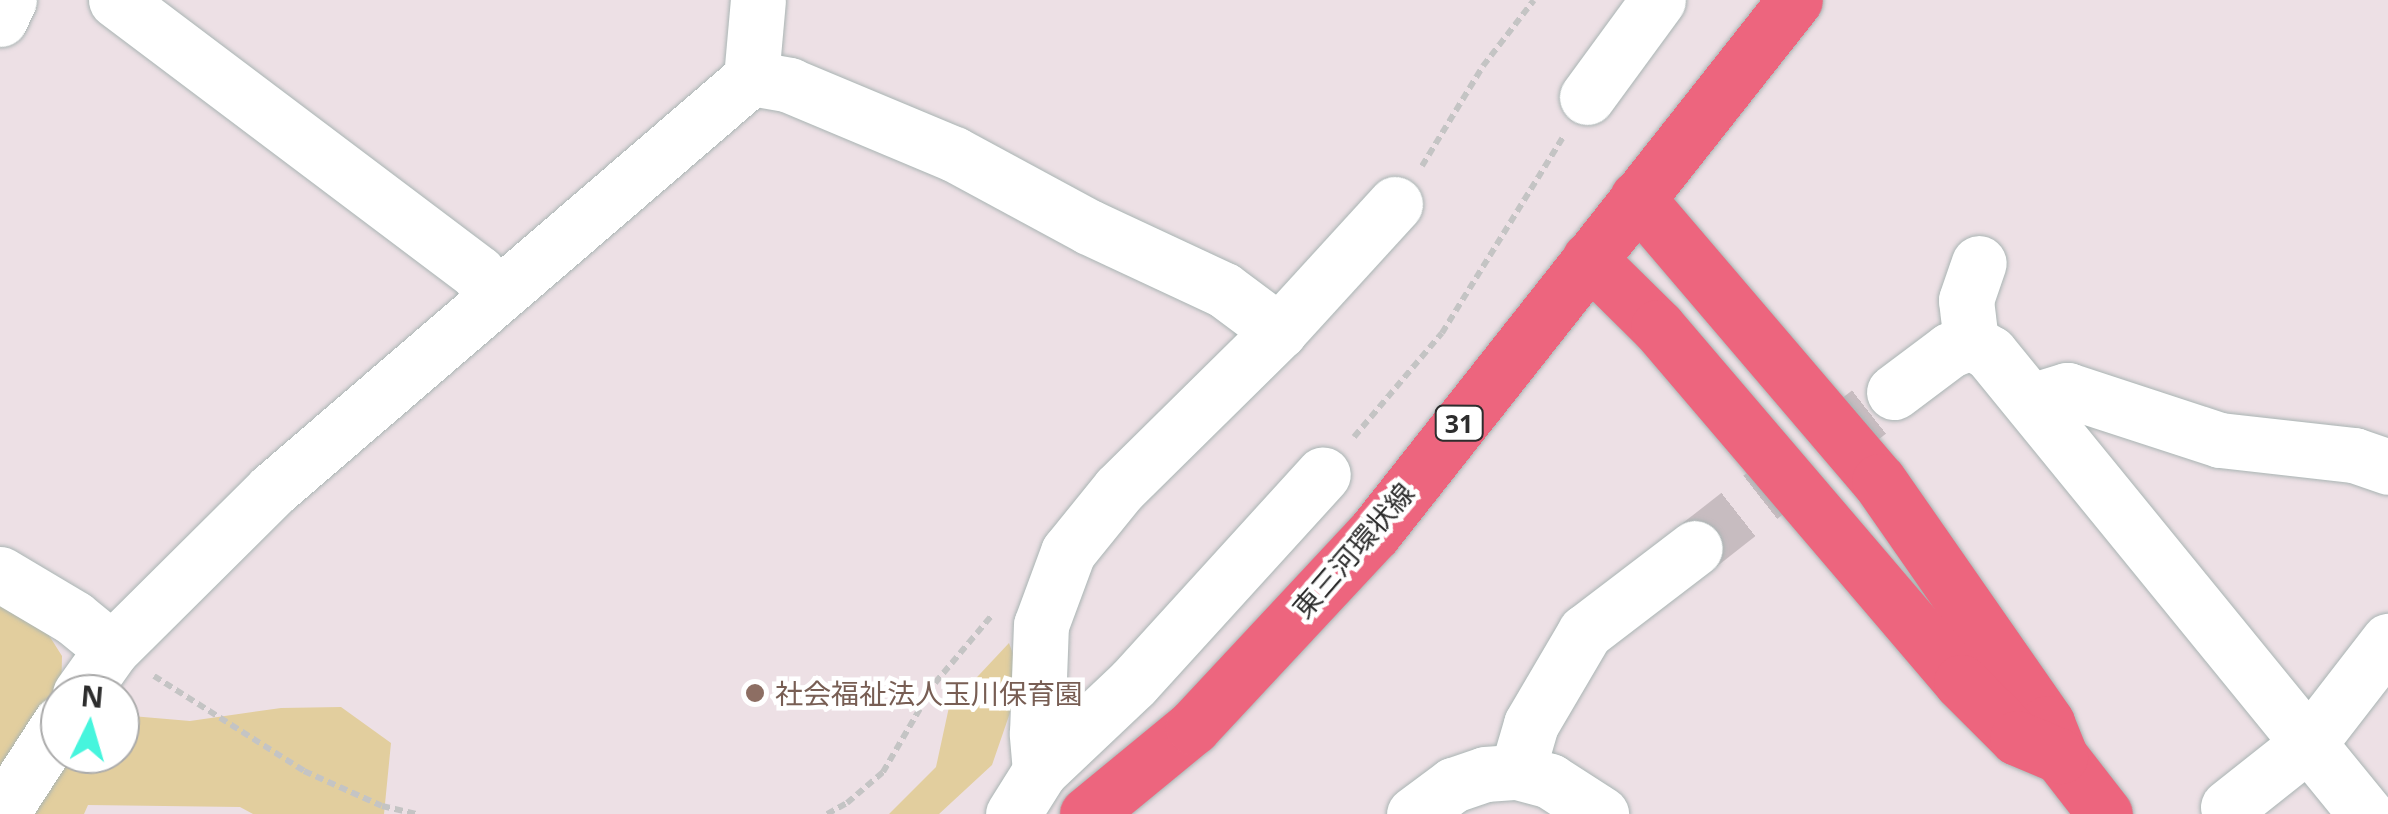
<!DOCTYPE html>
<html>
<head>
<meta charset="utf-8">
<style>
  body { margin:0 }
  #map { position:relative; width:2388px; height:814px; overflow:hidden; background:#ede0e5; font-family:"Open Sans","Noto Sans JP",sans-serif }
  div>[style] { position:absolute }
  .green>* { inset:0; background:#e2ce9e }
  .minor-tunnel>* { height:55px; margin-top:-27.5px; transform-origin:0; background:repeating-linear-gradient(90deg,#c7bcc0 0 55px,transparent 0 83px) }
  .path>* { height:6px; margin-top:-3px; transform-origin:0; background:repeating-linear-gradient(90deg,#c4c4c4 0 8px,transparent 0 13px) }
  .roads { filter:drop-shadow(0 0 2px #a9b4b3) drop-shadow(0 0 2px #a9b4b3) }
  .minor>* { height:55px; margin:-27.5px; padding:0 27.5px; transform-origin:27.5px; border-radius:27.5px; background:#fff }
  .major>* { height:55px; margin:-27.5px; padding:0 27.5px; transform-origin:27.5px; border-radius:27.5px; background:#ed657e }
  .dots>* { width:28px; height:28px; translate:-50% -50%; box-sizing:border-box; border:5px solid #fff; border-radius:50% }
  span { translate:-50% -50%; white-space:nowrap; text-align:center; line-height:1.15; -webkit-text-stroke:9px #fff; paint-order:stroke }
  .shield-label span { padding:2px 8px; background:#fff; border:2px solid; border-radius:8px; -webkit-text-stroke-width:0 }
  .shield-label { font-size:25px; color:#2d2d2d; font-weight:700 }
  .street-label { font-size:28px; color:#2d2d2d }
  .education-label { font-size:28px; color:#785e54 }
  .left { translate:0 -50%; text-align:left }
  .north { position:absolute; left:40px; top:674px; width:100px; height:100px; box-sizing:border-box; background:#fff; border:2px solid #ababab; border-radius:50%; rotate:5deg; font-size:28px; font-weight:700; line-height:40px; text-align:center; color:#2d2d2d }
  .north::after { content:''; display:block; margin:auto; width:35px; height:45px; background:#46f5dd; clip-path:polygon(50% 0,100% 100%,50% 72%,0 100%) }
</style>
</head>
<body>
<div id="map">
  <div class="green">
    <div style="clip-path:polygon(0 603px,45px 629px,62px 656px,60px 754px,120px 754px,120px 715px,190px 721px,281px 708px,341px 707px,391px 743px,384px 814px,253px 814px,240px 807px,88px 805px,84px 814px,0 814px)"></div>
    <div style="clip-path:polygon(1009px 643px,1022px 678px,992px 765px,939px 814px,889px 814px,936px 767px,949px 707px)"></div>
  </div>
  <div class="minor-tunnel">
    <div style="left:1695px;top:548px;width:253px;rotate:-38.1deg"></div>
  </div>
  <div class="path">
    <div style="left:1422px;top:166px;width:117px;rotate:-58.6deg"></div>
    <div style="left:1483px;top:66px;width:83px;rotate:-52.3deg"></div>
    <div style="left:1354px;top:437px;width:136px;rotate:-49.8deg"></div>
    <div style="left:1442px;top:333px;width:230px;rotate:-58.3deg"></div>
    <div style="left:154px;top:676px;width:178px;rotate:32.3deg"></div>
    <div style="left:304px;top:771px;width:85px;rotate:24.2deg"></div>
    <div style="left:382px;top:806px;width:36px;rotate:13deg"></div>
    <div style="left:827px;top:814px;width:23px;rotate:-29deg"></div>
    <div style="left:847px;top:803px;width:48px;rotate:-40.7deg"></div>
    <div style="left:883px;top:772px;width:103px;rotate:-59.7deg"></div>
    <div style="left:935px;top:683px;width:89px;rotate:-50deg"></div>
  </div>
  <div class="roads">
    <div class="minor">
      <div style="left:116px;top:0;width:453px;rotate:37deg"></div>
      <div style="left:478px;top:273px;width:29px;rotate:56deg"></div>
      <div style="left:0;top:19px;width:21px;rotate:-65deg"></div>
      <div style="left:751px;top:78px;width:39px;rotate:10deg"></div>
      <div style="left:789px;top:85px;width:179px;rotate:22.7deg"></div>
      <div style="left:954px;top:154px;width:153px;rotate:28.4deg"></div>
      <div style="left:1089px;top:227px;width:149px;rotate:25deg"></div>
      <div style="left:1224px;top:290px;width:69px;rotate:36.7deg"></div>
      <div style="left:1587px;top:97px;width:120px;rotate:-53.8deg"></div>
      <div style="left:1971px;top:342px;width:42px;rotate:-96.8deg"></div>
      <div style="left:1966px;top:300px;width:39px;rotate:-71deg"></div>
      <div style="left:1894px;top:392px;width:70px;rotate:-36.9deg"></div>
      <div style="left:1950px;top:350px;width:22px;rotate:-21deg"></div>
      <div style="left:1971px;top:342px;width:22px;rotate:30deg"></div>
      <div style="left:1990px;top:353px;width:595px;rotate:50.8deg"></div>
      <div style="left:2031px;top:401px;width:38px;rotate:-17deg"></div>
      <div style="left:2067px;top:390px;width:161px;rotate:18.1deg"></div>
      <div style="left:2220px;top:440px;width:135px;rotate:6.4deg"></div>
      <div style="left:2354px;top:455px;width:36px;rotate:19deg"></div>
      <div style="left:0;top:574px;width:86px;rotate:30.7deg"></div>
      <div style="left:74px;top:618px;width:49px;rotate:39.2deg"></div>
      <div style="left:80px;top:694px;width:55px;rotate:-54.6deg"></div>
      <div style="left:112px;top:649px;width:226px;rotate:-44.8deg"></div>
      <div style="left:272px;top:490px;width:632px;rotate:-40.7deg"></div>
      <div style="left:751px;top:78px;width:78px;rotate:-84.9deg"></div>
      <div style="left:1040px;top:771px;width:38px;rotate:-95deg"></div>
      <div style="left:1037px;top:733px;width:108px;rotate:-87.9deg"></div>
      <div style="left:1041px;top:625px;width:78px;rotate:-69.7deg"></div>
      <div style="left:1068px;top:552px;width:81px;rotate:-51deg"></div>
      <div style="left:1119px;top:489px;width:225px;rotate:-44.6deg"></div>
      <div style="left:1279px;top:331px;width:172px;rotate:-47.6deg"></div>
      <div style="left:1517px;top:772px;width:34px;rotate:15deg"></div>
      <div style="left:1550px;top:781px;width:61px;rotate:32.9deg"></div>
      <div style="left:2228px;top:807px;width:105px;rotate:-38.4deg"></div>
      <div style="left:2310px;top:742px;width:128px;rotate:-52.3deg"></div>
      <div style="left:1px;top:814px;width:108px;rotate:-57deg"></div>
      <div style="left:1013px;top:814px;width:51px;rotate:-57.9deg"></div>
      <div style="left:1040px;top:771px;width:128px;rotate:-43.4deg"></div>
      <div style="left:1133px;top:683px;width:282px;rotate:-47.7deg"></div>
      <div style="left:1414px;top:814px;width:49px;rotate:-36.6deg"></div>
      <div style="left:1453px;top:785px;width:34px;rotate:-19deg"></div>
      <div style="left:1485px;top:774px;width:32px;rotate:-4deg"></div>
      <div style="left:1517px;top:772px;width:50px;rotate:-73.7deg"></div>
      <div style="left:1531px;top:724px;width:107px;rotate:-59.6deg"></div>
      <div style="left:1585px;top:632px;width:138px;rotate:-37.4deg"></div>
    </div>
    <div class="major">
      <div style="left:1637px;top:198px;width:372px;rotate:49.5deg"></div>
      <div style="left:1879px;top:481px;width:295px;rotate:55.2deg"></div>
      <div style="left:2047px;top:723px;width:35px;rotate:68deg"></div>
      <div style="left:2060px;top:756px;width:73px;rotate:52.2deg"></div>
      <div style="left:1589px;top:259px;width:97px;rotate:44.6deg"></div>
      <div style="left:1658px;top:327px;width:467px;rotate:49.5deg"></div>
      <div style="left:1961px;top:682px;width:79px;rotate:45deg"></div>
      <div style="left:2017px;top:738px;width:47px;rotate:22.7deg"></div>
      <div style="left:1087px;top:814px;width:137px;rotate:-39.4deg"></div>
      <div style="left:1193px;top:727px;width:265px;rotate:-47deg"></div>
      <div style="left:1374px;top:533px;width:679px;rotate:-51.7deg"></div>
    </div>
  </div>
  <div class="dots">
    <div style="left:755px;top:693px;background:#8d6e63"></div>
  </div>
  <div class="shield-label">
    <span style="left:1459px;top:423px">31</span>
  </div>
  <div class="street-label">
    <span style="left:1353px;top:550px;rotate:-49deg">東三河環状線</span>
  </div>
  <div class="education-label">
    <span class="left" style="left:775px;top:693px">社会福祉法人玉川保育園</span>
  </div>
  <div class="north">N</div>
</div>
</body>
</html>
